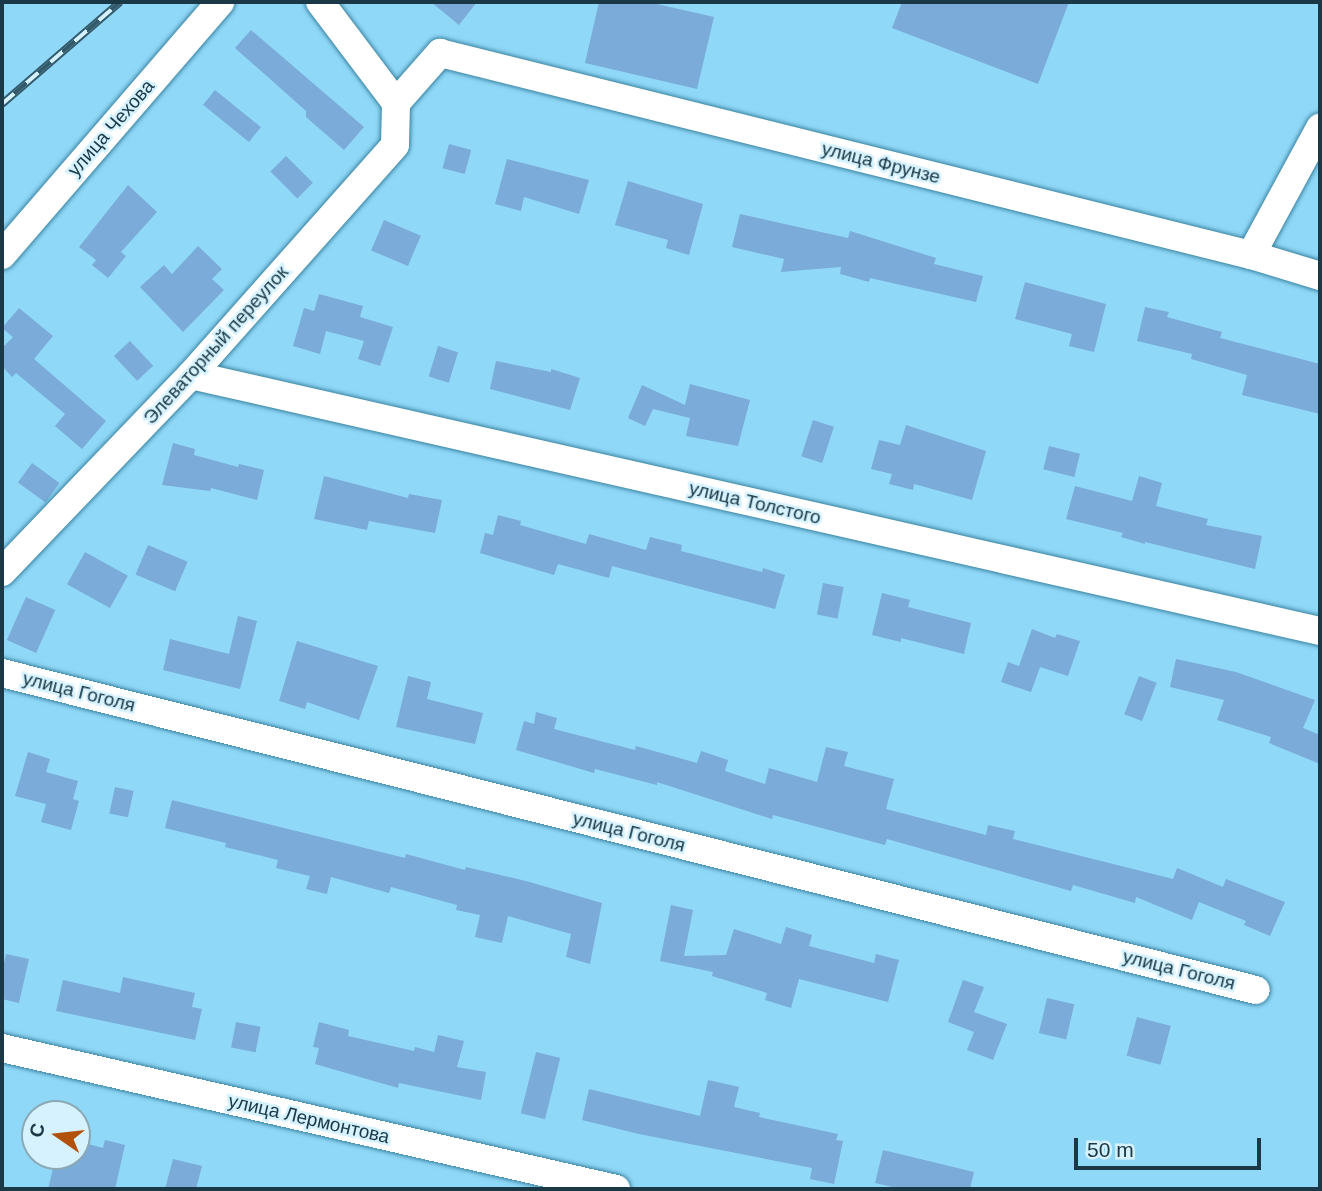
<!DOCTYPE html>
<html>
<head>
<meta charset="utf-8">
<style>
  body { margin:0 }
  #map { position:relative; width:1322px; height:1191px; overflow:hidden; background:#90d8f8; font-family:Arial,sans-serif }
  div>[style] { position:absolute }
  .building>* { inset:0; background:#7babd9; transform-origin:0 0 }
  .roads { filter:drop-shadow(0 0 2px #3a83a0) drop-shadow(0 0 2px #3a83a0) }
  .street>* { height:28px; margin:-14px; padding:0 14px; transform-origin:14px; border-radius:14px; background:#fff }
  .rail>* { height:8px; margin-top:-4px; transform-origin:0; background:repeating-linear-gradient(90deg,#d6f2ff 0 16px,#335a6b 0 32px); box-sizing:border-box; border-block:2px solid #335a6b }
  span { translate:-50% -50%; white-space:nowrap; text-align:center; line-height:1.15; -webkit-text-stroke:5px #d6f2ff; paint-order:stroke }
  .street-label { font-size:19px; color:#1a3845 }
  .frame { position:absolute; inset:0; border:4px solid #1a3845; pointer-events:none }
  .north { position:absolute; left:21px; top:1100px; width:70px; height:70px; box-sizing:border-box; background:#d6f2ff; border:2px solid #8ba8b5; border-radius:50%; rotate:284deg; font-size:19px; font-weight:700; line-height:28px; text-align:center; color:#1a3845 }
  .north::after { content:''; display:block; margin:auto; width:24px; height:32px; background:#b1510c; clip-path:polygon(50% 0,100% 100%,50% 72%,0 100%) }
  .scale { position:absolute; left:1074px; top:1138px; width:187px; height:32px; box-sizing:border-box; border:4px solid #1a3845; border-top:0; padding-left:9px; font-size:21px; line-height:24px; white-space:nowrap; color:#1a3845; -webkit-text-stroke:5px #d6f2ff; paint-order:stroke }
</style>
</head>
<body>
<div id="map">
  <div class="building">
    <div style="clip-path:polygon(431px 2px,477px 2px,459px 25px)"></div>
    <div style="clip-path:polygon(599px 2px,648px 2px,714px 17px,697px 89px,585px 63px)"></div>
    <div style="clip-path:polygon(902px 2px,1069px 2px,1038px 84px,892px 28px)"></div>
    <div style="clip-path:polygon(251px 30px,364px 127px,344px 150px,306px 117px,306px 111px,235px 48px)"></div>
    <div style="left:215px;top:90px;width:59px;height:19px;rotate:39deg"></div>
    <div style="left:449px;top:144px;width:23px;height:25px;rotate:15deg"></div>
    <div style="left:286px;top:156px;width:38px;height:22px;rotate:45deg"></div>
    <div style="clip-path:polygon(507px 159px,589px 180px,579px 214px,524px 197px,521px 211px,495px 204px)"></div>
    <div style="clip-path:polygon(628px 181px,703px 204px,689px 255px,666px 248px,668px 240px,615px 225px)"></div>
    <div style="clip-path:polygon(128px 185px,157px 212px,121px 252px,126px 256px,108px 278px,92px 265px,96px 260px,79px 247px)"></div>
    <div style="clip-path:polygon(740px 214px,848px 238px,850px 231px,936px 258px,934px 264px,983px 276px,976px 302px,870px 278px,869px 282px,840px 274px,841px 267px,781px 272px,784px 259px,732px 247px)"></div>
    <div style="left:384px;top:220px;width:40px;height:33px;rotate:23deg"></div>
    <div style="clip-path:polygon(198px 246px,222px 269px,212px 279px,224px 290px,183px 332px,140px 287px,164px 265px,172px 274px)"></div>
    <div style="clip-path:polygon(1025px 282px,1106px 304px,1094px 352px,1069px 346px,1072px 334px,1015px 319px)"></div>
    <div style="clip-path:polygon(319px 294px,363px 306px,360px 317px,393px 327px,380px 366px,358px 359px,364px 341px,326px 331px,320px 354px,293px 346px,304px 308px,314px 311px)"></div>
    <div style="clip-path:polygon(1145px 307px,1169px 312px,1167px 317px,1222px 332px,1220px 338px,1320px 364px,1320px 414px,1242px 395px,1247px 375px,1191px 359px,1192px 354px,1137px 341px)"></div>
    <div style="clip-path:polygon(19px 308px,53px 336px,34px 359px,106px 421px,82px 449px,55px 426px,65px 414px,16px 373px,12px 377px,2px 366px,2px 348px,13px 337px,2px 328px)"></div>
    <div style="left:130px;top:341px;width:34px;height:22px;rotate:47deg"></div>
    <div style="left:438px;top:346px;width:21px;height:32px;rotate:17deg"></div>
    <div style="clip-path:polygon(496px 361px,551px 372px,551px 369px,580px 378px,570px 410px,490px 389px)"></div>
    <div style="clip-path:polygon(690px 384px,750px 400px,738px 446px,686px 436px,690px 418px,653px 409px,645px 426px,628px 418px,642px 385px,685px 405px)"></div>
    <div style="left:813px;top:420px;width:22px;height:38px;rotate:18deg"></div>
    <div style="clip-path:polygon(906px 425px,986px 451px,972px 500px,914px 484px,913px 490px,889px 484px,892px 474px,871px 469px,879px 440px,900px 445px)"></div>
    <div style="clip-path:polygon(173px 443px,195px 449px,194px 455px,238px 467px,239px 464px,264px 470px,257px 500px,211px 488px,210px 491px,162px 485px)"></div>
    <div style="left:1049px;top:446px;width:32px;height:24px;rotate:14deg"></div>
    <div style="left:32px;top:463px;width:34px;height:24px;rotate:36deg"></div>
    <div style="clip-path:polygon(324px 476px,408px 498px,409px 494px,442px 500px,435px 533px,369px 521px,367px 530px,314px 519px)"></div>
    <div style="clip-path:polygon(1139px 476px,1162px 483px,1156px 506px,1208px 519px,1206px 525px,1262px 536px,1255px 569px,1145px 542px,1145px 544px,1121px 537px,1123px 533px,1066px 519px,1075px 486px,1132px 501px)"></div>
    <div style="clip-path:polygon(498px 515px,521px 521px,520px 525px,586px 544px,589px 534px,646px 550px,650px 537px,682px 545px,681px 551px,762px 572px,763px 568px,785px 575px,775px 609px,612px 566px,609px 578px,558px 564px,554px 575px,480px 553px,485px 533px,493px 535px)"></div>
    <div style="left:148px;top:545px;width:43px;height:32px;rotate:23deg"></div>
    <div style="left:85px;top:552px;width:49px;height:37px;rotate:29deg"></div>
    <div style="left:823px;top:583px;width:21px;height:32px;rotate:11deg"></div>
    <div style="clip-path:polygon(882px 593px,910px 600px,908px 607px,971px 623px,964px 654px,901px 638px,901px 642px,872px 635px)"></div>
    <div style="left:26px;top:597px;width:32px;height:47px;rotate:24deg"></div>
    <div style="clip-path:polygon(238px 616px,257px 621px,240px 689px,163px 670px,170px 639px,229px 654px)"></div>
    <div style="clip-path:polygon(1032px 629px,1055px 638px,1057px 634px,1080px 641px,1068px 676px,1040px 667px,1031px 692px,1001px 682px,1008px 662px,1019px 666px)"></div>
    <div style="clip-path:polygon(297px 641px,378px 666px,359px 720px,307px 702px,305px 709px,279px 701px)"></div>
    <div style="clip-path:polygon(1176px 659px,1236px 672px,1315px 700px,1303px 728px,1320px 735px,1320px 764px,1269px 743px,1271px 737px,1217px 720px,1224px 700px,1170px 687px)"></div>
    <div style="clip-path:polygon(408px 676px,431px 682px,427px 699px,483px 713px,475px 744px,396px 727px)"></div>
    <div style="left:1139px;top:676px;width:19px;height:41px;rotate:21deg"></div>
    <div style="clip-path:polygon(536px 712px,557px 718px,554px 729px,635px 750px,636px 746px,697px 763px,701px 751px,728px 760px,725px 771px,765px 784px,769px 768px,817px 782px,826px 747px,848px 752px,844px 766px,894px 779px,886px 809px,986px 835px,988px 825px,1015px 831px,1013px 839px,1173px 879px,1177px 868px,1223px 887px,1226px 879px,1285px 902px,1270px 936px,1244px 925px,1246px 921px,1199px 902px,1192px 920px,1136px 897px,1135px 903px,1073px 885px,1071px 891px,887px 839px,885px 845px,773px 815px,772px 819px,657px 782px,657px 785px,595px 769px,594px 773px,516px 750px,524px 721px,534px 724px)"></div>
    <div style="clip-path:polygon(28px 752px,50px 759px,46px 772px,78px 781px,73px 799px,79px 801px,71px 830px,41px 822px,46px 804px,15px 796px)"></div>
    <div style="left:115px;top:787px;width:19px;height:27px;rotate:12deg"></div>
    <div style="clip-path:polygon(172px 800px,405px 858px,406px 854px,465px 870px,466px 867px,526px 881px,602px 903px,590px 964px,566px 957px,571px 934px,508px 916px,502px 943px,475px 937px,480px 915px,456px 910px,457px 905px,391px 887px,389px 893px,331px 877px,327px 894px,306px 889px,310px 876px,276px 868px,278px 860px,225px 847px,226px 843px,165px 828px)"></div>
    <div style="clip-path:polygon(671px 905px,693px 910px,684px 956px,726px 955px,734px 929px,781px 944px,786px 927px,812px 935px,809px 946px,874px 963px,876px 954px,899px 960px,888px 1002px,799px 979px,791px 1008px,765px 1000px,767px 993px,712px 976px,713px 972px,660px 961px)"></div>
    <div style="clip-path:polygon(6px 954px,29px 959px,19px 1003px,2px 999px,2px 972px)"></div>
    <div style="clip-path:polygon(123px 977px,195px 993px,192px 1007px,202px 1009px,195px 1040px,56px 1011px,63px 980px,120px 993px)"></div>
    <div style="clip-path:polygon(963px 980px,984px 987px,974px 1012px,1007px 1024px,993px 1060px,967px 1050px,974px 1032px,948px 1022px)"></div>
    <div style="left:1047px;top:998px;width:28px;height:36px;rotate:13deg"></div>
    <div style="left:1137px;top:1017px;width:35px;height:40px;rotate:15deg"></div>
    <div style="left:236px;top:1022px;width:25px;height:26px;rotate:11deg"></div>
    <div style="clip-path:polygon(319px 1022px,349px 1030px,348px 1036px,414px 1051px,415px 1047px,434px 1052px,438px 1035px,464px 1041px,457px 1067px,486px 1072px,481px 1100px,399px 1083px,398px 1088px,315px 1064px,319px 1048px,313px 1047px)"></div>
    <div style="left:536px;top:1052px;width:25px;height:63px;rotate:14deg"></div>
    <div style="clip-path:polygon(708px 1080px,739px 1087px,734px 1107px,760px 1113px,759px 1117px,838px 1134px,836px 1140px,843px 1141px,834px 1184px,810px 1179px,812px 1168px,639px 1134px,582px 1120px,589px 1089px,700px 1116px)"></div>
    <div style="clip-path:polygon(105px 1140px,125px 1145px,115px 1189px,48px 1189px,56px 1156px,77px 1156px,77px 1141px,103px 1148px)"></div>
    <div style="clip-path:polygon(883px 1150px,974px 1172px,970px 1189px,901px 1189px,875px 1183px)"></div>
    <div style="clip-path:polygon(173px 1159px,202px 1166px,196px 1189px,165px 1189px)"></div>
  </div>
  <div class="roads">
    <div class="street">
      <div style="left:320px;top:2px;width:126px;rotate:53deg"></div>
      <div style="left:2px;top:255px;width:334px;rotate:-49.2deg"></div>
      <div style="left:1251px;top:255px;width:145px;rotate:-61.5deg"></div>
      <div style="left:191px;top:375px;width:1158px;rotate:12.78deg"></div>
      <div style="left:2px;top:572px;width:273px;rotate:-46.2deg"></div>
      <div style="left:191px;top:375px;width:307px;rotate:-48.4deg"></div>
      <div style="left:395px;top:145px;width:42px;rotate:-88.6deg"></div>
      <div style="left:396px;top:103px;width:67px;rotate:-48.7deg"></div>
      <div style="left:440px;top:53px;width:836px;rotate:13.99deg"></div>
      <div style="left:1251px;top:255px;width:72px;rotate:16.9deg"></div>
      <div style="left:2px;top:673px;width:1293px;rotate:14.19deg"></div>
      <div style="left:2px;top:1048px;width:630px;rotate:12.93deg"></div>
    </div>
  </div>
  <div class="rail">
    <div style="left:2px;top:104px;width:156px;rotate:-40.8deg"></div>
  </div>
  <div class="street-label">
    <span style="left:111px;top:128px;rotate:-49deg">улица Чехова</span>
    <span style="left:881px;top:163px;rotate:14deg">улица Фрунзе</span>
    <span style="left:216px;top:345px;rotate:-48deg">Элеваторный переулок</span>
    <span style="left:755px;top:503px;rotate:13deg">улица Толстого</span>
    <span style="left:79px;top:692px;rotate:14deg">улица Гоголя</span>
    <span style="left:629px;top:832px;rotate:14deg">улица Гоголя</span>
    <span style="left:1179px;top:970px;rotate:14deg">улица Гоголя</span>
    <span style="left:309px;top:1119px;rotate:13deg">улица Лермонтова</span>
  </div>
  <div class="frame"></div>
  <div class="north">С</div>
  <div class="scale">50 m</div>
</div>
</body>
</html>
